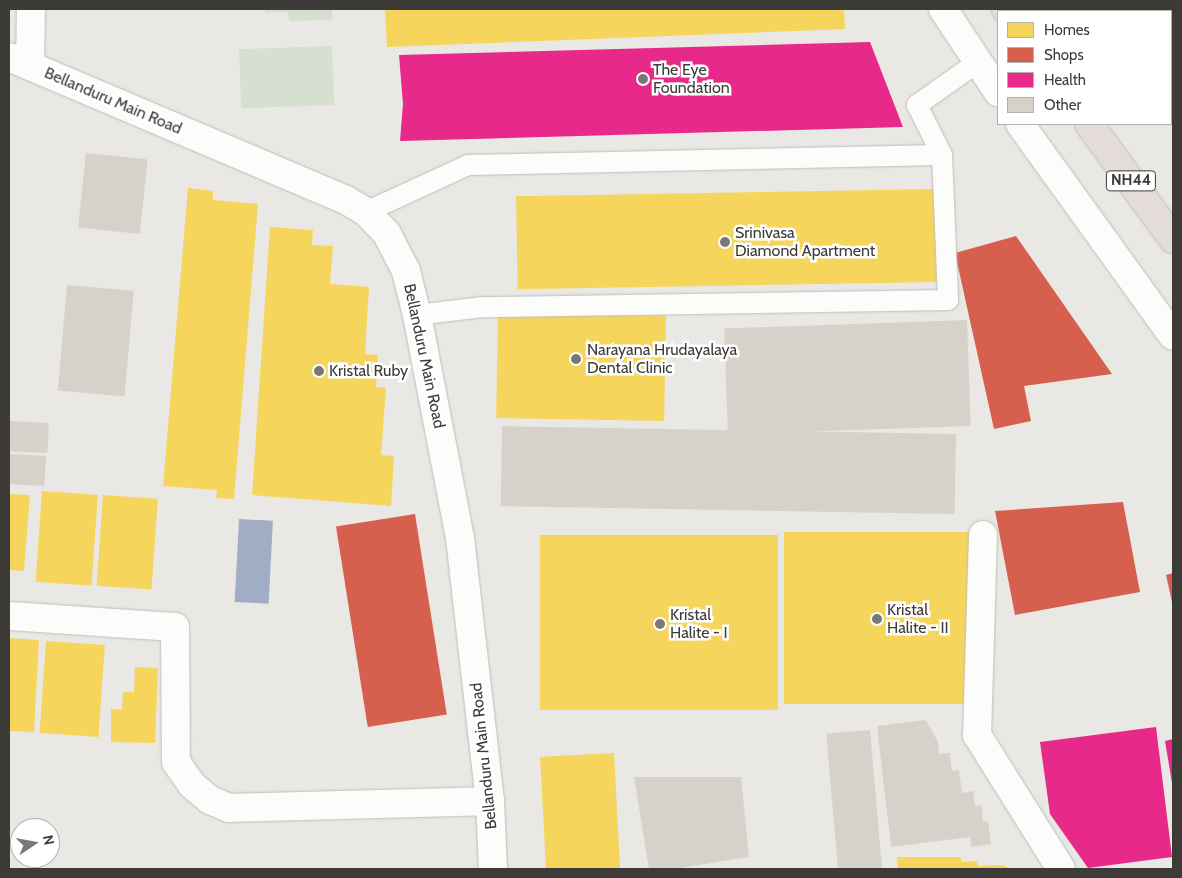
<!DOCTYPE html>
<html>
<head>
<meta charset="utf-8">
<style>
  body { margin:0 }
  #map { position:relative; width:1182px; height:878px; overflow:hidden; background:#eae8e4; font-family:Cabin,sans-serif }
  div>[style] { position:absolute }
  .green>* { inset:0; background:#d6dfd0; transform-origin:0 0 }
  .water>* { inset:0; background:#a1adc5; transform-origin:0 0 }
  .homes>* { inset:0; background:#f6d55c; transform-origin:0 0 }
  .shops>* { inset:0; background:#d6604d; transform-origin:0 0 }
  .health>* { inset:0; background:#e7298a }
  .building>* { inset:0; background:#d7d2c9; transform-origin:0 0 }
  .roads { filter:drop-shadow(0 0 1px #bebdba) drop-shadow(0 0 1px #bebdba) }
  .service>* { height:20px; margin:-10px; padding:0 10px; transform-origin:10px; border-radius:10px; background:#fcfcfb }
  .minor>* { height:28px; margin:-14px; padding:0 14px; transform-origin:14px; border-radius:14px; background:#fcfcfb }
  .tertiary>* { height:28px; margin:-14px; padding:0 14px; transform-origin:14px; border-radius:14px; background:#fcfcfb }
  .trunk>* { height:28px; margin:-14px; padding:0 14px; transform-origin:14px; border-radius:14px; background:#e3dcd9 }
  .rail>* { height:5.5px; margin-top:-2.75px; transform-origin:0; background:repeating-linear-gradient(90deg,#fff 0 11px,#d0cfcf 0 22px); box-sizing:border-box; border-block:1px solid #d0cfcf }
  .dots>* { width:14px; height:14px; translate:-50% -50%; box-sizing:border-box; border:2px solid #fff; border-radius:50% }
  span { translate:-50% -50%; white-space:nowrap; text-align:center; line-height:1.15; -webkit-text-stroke:5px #fff; paint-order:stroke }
  .shield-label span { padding:1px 4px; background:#fff; border:1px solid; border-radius:4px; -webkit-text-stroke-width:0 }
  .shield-label { font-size:15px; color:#3c3b38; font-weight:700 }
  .poi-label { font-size:16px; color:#3c3b38 }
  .left { translate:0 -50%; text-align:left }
  .street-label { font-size:16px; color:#3c3b38 }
  .frame { position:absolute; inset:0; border:10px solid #3c3b38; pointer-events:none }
  .legend { position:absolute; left:997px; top:10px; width:175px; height:115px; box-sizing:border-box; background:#fff; border:1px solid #b1b1af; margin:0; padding:6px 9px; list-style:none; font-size:15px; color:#3c3b38 }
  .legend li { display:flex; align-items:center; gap:10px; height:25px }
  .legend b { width:25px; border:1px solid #b1b1af }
  .north { position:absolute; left:10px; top:818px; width:50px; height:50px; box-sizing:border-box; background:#fff; border:1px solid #b1b1af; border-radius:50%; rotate:78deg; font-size:14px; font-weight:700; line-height:20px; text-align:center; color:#3c3b38 }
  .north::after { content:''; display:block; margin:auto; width:18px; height:22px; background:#797874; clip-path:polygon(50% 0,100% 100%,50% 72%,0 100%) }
</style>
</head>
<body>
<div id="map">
  <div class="green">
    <div style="clip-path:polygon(265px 9px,332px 9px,332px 20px,289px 21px,288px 12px,265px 13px)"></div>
    <div style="left:332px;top:46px;width:59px;height:93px;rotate:88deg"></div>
  </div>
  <div class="water">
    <div style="left:239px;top:519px;width:34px;height:83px;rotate:3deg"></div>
  </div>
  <div class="homes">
    <div style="clip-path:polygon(385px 9px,844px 9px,845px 29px,387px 47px)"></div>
    <div style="clip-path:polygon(188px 188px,213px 191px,213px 200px,258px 204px,234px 499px,216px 498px,217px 490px,163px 486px)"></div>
    <div style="left:935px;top:189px;width:93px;height:419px;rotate:89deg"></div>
    <div style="clip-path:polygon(270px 227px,313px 230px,312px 245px,333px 246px,330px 284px,369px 287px,365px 354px,378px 355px,376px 387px,386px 388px,381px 455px,394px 456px,391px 506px,252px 495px)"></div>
    <div style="left:498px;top:313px;width:168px;height:105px;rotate:1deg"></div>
    <div style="left:42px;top:491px;width:56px;height:91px;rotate:4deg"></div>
    <div style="clip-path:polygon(9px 494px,30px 495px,24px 571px,9px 570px)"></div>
    <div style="left:103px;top:495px;width:55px;height:91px;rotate:4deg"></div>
    <div style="left:969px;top:532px;width:172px;height:185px;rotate:90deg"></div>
    <div style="left:778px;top:535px;width:175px;height:238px;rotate:90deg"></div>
    <div style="clip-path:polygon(9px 638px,39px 640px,34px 732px,9px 731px)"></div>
    <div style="left:46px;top:641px;width:59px;height:92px;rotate:4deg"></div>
    <div style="clip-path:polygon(135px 667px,158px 668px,155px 743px,111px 742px,111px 709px,122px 710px,123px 692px,134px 692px)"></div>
    <div style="left:614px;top:753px;width:116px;height:74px;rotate:87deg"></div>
    <div style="clip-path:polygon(897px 857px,961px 857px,961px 862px,977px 861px,978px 866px,1003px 865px,1010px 869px,898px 869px)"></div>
  </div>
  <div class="shops">
    <div style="clip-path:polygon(1016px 236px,1112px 374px,1024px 386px,1031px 421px,994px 429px,955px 253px)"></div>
    <div style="clip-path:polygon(1123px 502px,1140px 592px,1015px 615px,995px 511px)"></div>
    <div style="left:415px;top:514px;width:203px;height:80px;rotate:81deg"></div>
    <div style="clip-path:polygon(1173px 573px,1173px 602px,1172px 602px,1166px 575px)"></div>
  </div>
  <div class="health">
    <div style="clip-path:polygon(870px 42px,903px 127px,400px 141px,403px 104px,399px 55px)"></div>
    <div style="clip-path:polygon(1156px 727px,1172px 857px,1088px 868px,1050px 814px,1040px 742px)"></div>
    <div style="clip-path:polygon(1173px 739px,1173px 783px,1172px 783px,1165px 741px)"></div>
  </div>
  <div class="building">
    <div style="left:86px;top:153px;width:62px;height:75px;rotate:6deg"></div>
    <div style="left:67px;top:285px;width:67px;height:106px;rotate:5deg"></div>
    <div style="left:967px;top:320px;width:106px;height:243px;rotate:88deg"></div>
    <div style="left:9px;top:421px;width:40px;height:30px;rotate:3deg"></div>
    <div style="left:956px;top:434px;width:80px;height:454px;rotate:91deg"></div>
    <div style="left:9px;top:454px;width:37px;height:30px;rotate:3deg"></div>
    <div style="clip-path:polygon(926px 720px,938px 742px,939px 754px,950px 753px,952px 771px,959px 770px,962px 793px,973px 791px,975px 806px,982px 805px,983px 822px,988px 821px,991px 844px,971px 847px,970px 837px,891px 847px,877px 726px)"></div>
    <div style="left:870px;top:730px;width:139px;height:44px;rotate:85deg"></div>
    <div style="clip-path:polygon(634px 777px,741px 777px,749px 857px,673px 869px,649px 869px)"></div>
  </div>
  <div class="roads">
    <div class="service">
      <div style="left:942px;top:155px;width:56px;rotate:-116.6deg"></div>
      <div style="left:917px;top:105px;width:75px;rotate:-35.2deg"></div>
      <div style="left:366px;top:212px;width:112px;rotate:-24.7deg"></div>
      <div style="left:468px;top:165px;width:474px;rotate:-1.2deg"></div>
      <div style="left:942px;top:155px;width:145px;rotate:87.6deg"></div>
      <div style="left:948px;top:300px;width:465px;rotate:179.1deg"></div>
      <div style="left:483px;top:307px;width:66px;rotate:173.1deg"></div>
    </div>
    <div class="minor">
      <div style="left:30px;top:65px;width:56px;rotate:-89deg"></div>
      <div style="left:983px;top:535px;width:200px;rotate:91.7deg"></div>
      <div style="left:977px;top:735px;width:158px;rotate:57.9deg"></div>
      <div style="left:9px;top:616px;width:166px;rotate:3.8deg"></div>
      <div style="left:175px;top:627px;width:135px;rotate:89.6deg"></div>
      <div style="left:176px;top:762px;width:28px;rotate:55deg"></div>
      <div style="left:192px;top:785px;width:23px;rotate:40deg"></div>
      <div style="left:210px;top:800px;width:21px;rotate:23deg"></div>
      <div style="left:229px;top:808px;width:261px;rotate:-1.5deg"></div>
    </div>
    <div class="tertiary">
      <div style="left:943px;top:9px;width:100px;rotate:56.5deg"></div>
      <div style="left:9px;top:57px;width:366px;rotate:23deg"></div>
      <div style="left:346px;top:200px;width:23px;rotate:31deg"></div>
      <div style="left:366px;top:212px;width:30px;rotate:46deg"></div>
      <div style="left:387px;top:234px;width:42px;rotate:62.8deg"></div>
      <div style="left:406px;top:271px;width:45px;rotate:76deg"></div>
      <div style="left:417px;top:315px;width:227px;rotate:79.1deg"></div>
      <div style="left:460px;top:538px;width:265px;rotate:83.5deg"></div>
      <div style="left:490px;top:801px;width:68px;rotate:87.5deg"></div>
      <div style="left:1020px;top:124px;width:261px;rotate:54.2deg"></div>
    </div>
    <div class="trunk">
      <div style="left:1006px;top:9px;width:3px;rotate:45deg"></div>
      <div style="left:1111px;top:9px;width:3px;rotate:45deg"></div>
      <div style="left:1171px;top:88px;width:4px;rotate:63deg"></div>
      <div style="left:1089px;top:124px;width:142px;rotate:53.9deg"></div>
    </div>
  </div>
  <div class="rail">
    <div style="left:1084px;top:9px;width:3px;rotate:45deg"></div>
    <div style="left:1120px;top:9px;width:3px;rotate:45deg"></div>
    <div style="left:1171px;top:74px;width:4px;rotate:56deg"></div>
    <div style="left:1171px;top:121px;width:4px;rotate:56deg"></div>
  </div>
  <div class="dots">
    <div style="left:643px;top:79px;background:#797874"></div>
    <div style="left:725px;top:242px;background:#797874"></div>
    <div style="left:576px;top:359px;background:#797874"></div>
    <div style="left:319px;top:371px;background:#797874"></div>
    <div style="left:877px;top:619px;background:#797874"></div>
    <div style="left:660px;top:624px;background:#797874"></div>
  </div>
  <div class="shield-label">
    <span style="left:1131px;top:181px">NH44</span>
  </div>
  <div class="poi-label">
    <span class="left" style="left:653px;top:79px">The Eye<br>Foundation</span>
    <span class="left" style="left:735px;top:242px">Srinivasa<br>Diamond Apartment</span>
    <span class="left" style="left:587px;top:359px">Narayana Hrudayalaya<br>Dental Clinic</span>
    <span class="left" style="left:329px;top:371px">Kristal Ruby</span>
    <span class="left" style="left:887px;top:619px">Kristal<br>Halite - II</span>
    <span class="left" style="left:670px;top:624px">Kristal<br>Halite - I</span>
  </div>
  <div class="street-label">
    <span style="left:113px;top:101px;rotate:23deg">Bellanduru Main Road</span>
    <span style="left:424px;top:356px;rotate:78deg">Bellanduru Main Road</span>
    <span style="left:484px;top:756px;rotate:-96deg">Bellanduru Main Road</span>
  </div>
  <div class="frame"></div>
  <ul class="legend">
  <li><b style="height:14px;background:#f6d55c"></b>Homes</li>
  <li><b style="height:14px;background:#d6604d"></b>Shops</li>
  <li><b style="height:14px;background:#e7298a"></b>Health</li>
  <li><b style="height:14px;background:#d7d2c9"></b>Other</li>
  </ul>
  <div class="north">N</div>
</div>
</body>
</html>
